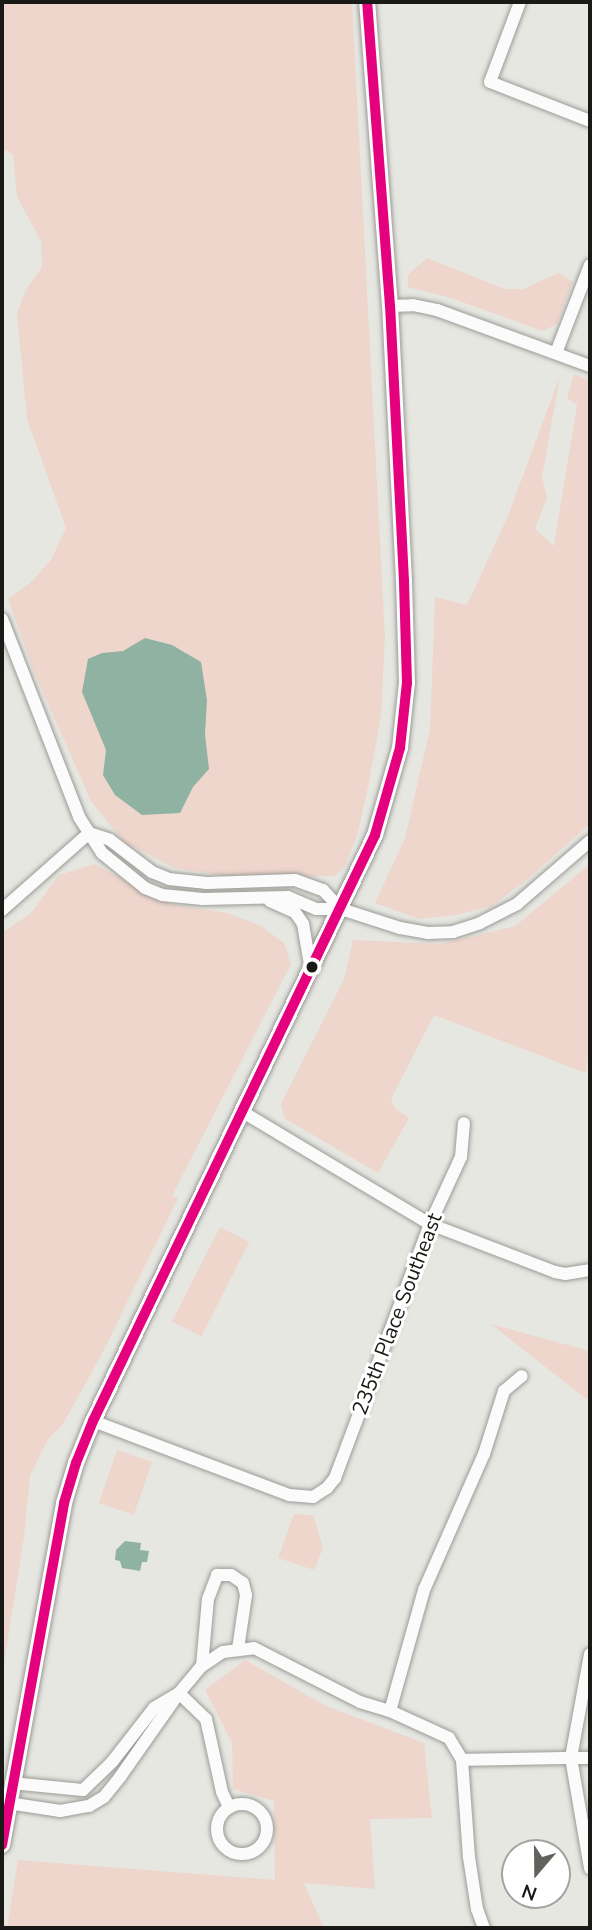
<!DOCTYPE html>
<html>
<head>
<meta charset="utf-8">
<style>
  body { margin:0 }
  #map { position:relative; width:592px; height:1930px; overflow:hidden; background:#e7e7e2; font-family:"Nunito Sans",sans-serif }
  div>[style] { position:absolute }
  .green>* { inset:0; background:#eed6cc; transform-origin:0 0 }
  .water>* { inset:0; background:#8fb2a2 }
  .roads { filter:drop-shadow(0 0 2px #9b9b97) drop-shadow(0 0 2px #9b9b97) }
  .minor>* { height:12px; margin:-6px; padding:0 6px; transform-origin:6px; border-radius:6px; background:#fbfbfb }
  .minor>.ring { margin:-6px; padding:0; box-sizing:content-box; background:none; border:12px solid #fbfbfb; border-radius:50% }
  .secondary>* { height:16px; margin:-8px; padding:0 8px; transform-origin:8px; border-radius:8px; background:#fbfbfb }
  .bus-1>* { height:10px; margin:-5px; padding:0 5px; transform-origin:5px; border-radius:5px; background:#e5007d }
  .dots>* { width:19px; height:19px; translate:-50% -50%; box-sizing:border-box; border:4px solid #fff; border-radius:50% }
  span { translate:-50% -50%; white-space:nowrap; text-align:center; line-height:1.15; -webkit-text-stroke:6px #fff; paint-order:stroke }
  .street-label { font-size:21px; color:#191915 }
  .frame { position:absolute; inset:0; border:4px solid #191915; pointer-events:none }
  .north { position:absolute; left:501px; top:1839px; width:70px; height:70px; box-sizing:border-box; background:#fff; border:2px solid #a3a3a1; border-radius:50%; rotate:200deg; font-size:19px; font-weight:700; line-height:28px; text-align:center; color:#191915 }
  .north::after { content:''; display:block; margin:auto; width:24px; height:32px; background:#61615d; clip-path:polygon(50% 0,100% 100%,50% 72%,0 100%) }
</style>
</head>
<body>
<div id="map">
  <div class="green">
    <div style="clip-path:polygon(2px 2px,352px 2px,385px 637px,381px 716px,369px 782px,358px 833px,345px 866px,335px 876px,232px 877px,174px 868px,123px 841px,91px 801px,36px 677px,8px 599px,30px 583px,51px 560px,66px 528px,27px 419px,17px 313px,26px 290px,42px 267px,41px 241px,17px 197px,13px 155px,2px 148px)"></div>
    <div style="clip-path:polygon(427px 258px,505px 289px,523px 289px,558px 273px,573px 282px,557px 324px,543px 331px,451px 298px,408px 287px,408px 275px)"></div>
    <div style="clip-path:polygon(574px 374px,590px 381px,590px 824px,529px 878px,492px 906px,456px 915px,419px 919px,375px 903px,405px 838px,430px 729px,435px 597px,467px 605px,507px 518px,560px 376px,542px 477px,547px 497px,535px 529px,554px 546px,577px 405px,567px 398px)"></div>
    <div style="clip-path:polygon(94px 864px,170px 904px,227px 913px,261px 926px,284px 943px,291px 964px,172px 1196px,178px 1198px,104px 1350px,63px 1424px,48px 1439px,30px 1476px,24px 1537px,2px 1676px,2px 933px,31px 913px,59px 875px)"></div>
    <div style="clip-path:polygon(590px 864px,590px 1030px,586px 1073px,434px 1015px,391px 1099px,395px 1108px,409px 1118px,378px 1173px,284px 1118px,281px 1104px,344px 979px,353px 940px,440px 944px,515px 926px)"></div>
    <div style="left:220px;top:1227px;width:33px;height:106px;rotate:27deg"></div>
    <div style="clip-path:polygon(491px 1324px,590px 1351px,590px 1402px)"></div>
    <div style="left:117px;top:1450px;width:37px;height:56px;rotate:19deg"></div>
    <div style="clip-path:polygon(294px 1514px,313px 1515px,323px 1548px,314px 1570px,278px 1558px)"></div>
    <div style="clip-path:polygon(245px 1660px,326px 1706px,424px 1743px,432px 1818px,370px 1819px,375px 1889px,304px 1883px,324px 1928px,7px 1928px,18px 1860px,275px 1880px,274px 1801px,233px 1789px,232px 1743px,205px 1690px)"></div>
  </div>
  <div class="water">
    <div style="clip-path:polygon(145px 638px,172px 645px,201px 662px,207px 700px,205px 734px,209px 769px,193px 787px,180px 813px,142px 815px,115px 795px,103px 775px,106px 750px,82px 692px,88px 659px,102px 653px,123px 651px)"></div>
    <div style="clip-path:polygon(125px 1541px,141px 1543px,140px 1550px,149px 1551px,147px 1562px,142px 1562px,140px 1571px,122px 1568px,120px 1561px,115px 1560px,116px 1550px)"></div>
  </div>
  <div class="roads">
    <div class="minor">
      <div style="left:520px;top:2px;width:85px;rotate:110.6deg"></div>
      <div style="left:490px;top:82px;width:107px;rotate:21.3deg"></div>
      <div style="left:390px;top:306px;width:23px;rotate:-2deg"></div>
      <div style="left:413px;top:305px;width:25px;rotate:12deg"></div>
      <div style="left:437px;top:310px;width:163px;rotate:20.1deg"></div>
      <div style="left:556px;top:353px;width:94px;rotate:-68.9deg"></div>
      <div style="left:2px;top:619px;width:212px;rotate:68.7deg"></div>
      <div style="left:79px;top:817px;width:43px;rotate:57.4deg"></div>
      <div style="left:102px;top:853px;width:55px;rotate:39.1deg"></div>
      <div style="left:145px;top:888px;width:18px;rotate:22deg"></div>
      <div style="left:162px;top:895px;width:41px;rotate:5.6deg"></div>
      <div style="left:203px;top:899px;width:85px;rotate:-1.3deg"></div>
      <div style="left:288px;top:897px;width:30px;rotate:23deg"></div>
      <div style="left:316px;top:909px;width:25px"></div>
      <div style="left:341px;top:909px;width:62px;rotate:17.9deg"></div>
      <div style="left:400px;top:928px;width:28px;rotate:10deg"></div>
      <div style="left:428px;top:933px;width:25px;rotate:-2deg"></div>
      <div style="left:453px;top:932px;width:28px;rotate:-18deg"></div>
      <div style="left:480px;top:923px;width:42px;rotate:-27.2deg"></div>
      <div style="left:517px;top:904px;width:96px;rotate:-40.8deg"></div>
      <div style="left:89px;top:833px;width:22px;rotate:18deg"></div>
      <div style="left:110px;top:840px;width:53px;rotate:37.3deg"></div>
      <div style="left:152px;top:872px;width:18px;rotate:22deg"></div>
      <div style="left:169px;top:879px;width:38px;rotate:6deg"></div>
      <div style="left:207px;top:883px;width:88px;rotate:-2deg"></div>
      <div style="left:295px;top:880px;width:30px;rotate:20deg"></div>
      <div style="left:323px;top:890px;width:26px;rotate:47deg"></div>
      <div style="left:270px;top:901px;width:27px;rotate:24deg"></div>
      <div style="left:295px;top:912px;width:14px;rotate:56deg"></div>
      <div style="left:303px;top:924px;width:42px;rotate:80.3deg"></div>
      <div style="left:2px;top:910px;width:116px;rotate:-41.5deg"></div>
      <div style="left:241px;top:1111px;width:220px;rotate:30.9deg"></div>
      <div style="left:430px;top:1224px;width:134px;rotate:21deg"></div>
      <div style="left:555px;top:1272px;width:10px;rotate:11deg"></div>
      <div style="left:565px;top:1274px;width:25px;rotate:-9deg"></div>
      <div style="left:93px;top:1421px;width:210px;rotate:20.7deg"></div>
      <div style="left:289px;top:1495px;width:24px;rotate:5deg"></div>
      <div style="left:313px;top:1497px;width:17px;rotate:-33deg"></div>
      <div style="left:327px;top:1488px;width:13px;rotate:-51deg"></div>
      <div style="left:335px;top:1478px;width:271px;rotate:-69.5deg"></div>
      <div style="left:430px;top:1224px;width:74px;rotate:-65.2deg"></div>
      <div style="left:461px;top:1157px;width:34px;rotate:-85deg"></div>
      <div style="left:590px;top:1654px;width:106px;rotate:100.4deg"></div>
      <div style="left:571px;top:1758px;width:19px"></div>
      <div style="left:202px;top:1666px;width:67px;rotate:-84.9deg"></div>
      <div style="left:208px;top:1599px;width:26px;rotate:-69deg"></div>
      <div style="left:217px;top:1575px;width:14px"></div>
      <div style="left:231px;top:1575px;width:14px;rotate:34deg"></div>
      <div style="left:243px;top:1583px;width:12px;rotate:76deg"></div>
      <div style="left:246px;top:1595px;width:55px;rotate:98.4deg"></div>
      <div style="left:179px;top:1693px;width:37px;rotate:44deg"></div>
      <div style="left:206px;top:1719px;width:75px;rotate:77.6deg"></div>
      <div style="left:222px;top:1792px;width:17px;rotate:65deg"></div>
      <div style="left:390px;top:1711px;width:126px;rotate:-74.3deg"></div>
      <div style="left:424px;top:1590px;width:149px;rotate:-66.2deg"></div>
      <div style="left:484px;top:1454px;width:66px;rotate:-72.4deg"></div>
      <div style="left:504px;top:1391px;width:23px;rotate:-40deg"></div>
      <div style="left:462px;top:1760px;width:109px;rotate:-1.1deg"></div>
      <div style="left:571px;top:1758px;width:112px;rotate:80.2deg"></div>
      <div style="left:11px;top:1783px;width:72px;rotate:5.6deg"></div>
      <div style="left:83px;top:1790px;width:40px;rotate:-44deg"></div>
      <div style="left:112px;top:1762px;width:68px;rotate:-52.1deg"></div>
      <div style="left:154px;top:1708px;width:26px;rotate:-31deg"></div>
      <div style="left:8px;top:1803px;width:53px;rotate:8.7deg"></div>
      <div style="left:60px;top:1811px;width:29px;rotate:-10deg"></div>
      <div style="left:89px;top:1806px;width:17px;rotate:-31deg"></div>
      <div style="left:104px;top:1797px;width:26px;rotate:-51deg"></div>
      <div style="left:120px;top:1777px;width:103px;rotate:-54.9deg"></div>
      <div style="left:179px;top:1693px;width:35px;rotate:-50deg"></div>
      <div style="left:202px;top:1666px;width:25px;rotate:-34deg"></div>
      <div style="left:223px;top:1652px;width:31px;rotate:-7deg"></div>
      <div style="left:254px;top:1648px;width:119px;rotate:27deg"></div>
      <div style="left:360px;top:1702px;width:31px;rotate:17deg"></div>
      <div style="left:390px;top:1711px;width:65px;rotate:24.6deg"></div>
      <div style="left:449px;top:1738px;width:26px;rotate:59deg"></div>
      <div style="left:462px;top:1760px;width:97px;rotate:85.9deg"></div>
      <div style="left:469px;top:1857px;width:53px;rotate:81.3deg"></div>
      <div style="left:477px;top:1909px;width:20px;rotate:70deg"></div>
      <div class="ring" style="left:217px;top:1804px;width:38px;height:38px"></div>
    </div>
    <div class="secondary">
      <div style="left:2px;top:1845px;width:348px;rotate:-79.7deg"></div>
      <div style="left:64px;top:1503px;width:42px;rotate:-73.3deg"></div>
      <div style="left:76px;top:1463px;width:45px;rotate:-68deg"></div>
      <div style="left:93px;top:1421px;width:650px;rotate:-64.3deg"></div>
      <div style="left:375px;top:835px;width:91px;rotate:-74deg"></div>
      <div style="left:400px;top:748px;width:65px;rotate:-83.9deg"></div>
      <div style="left:407px;top:683px;width:102px;rotate:-91.7deg"></div>
      <div style="left:404px;top:581px;width:275px;rotate:-92.9deg"></div>
      <div style="left:390px;top:306px;width:305px;rotate:-94.3deg"></div>
    </div>
  </div>
  <div class="bus-1">
    <div style="left:2px;top:1845px;width:348px;rotate:-79.7deg"></div>
    <div style="left:64px;top:1503px;width:42px;rotate:-73.3deg"></div>
    <div style="left:76px;top:1463px;width:45px;rotate:-68deg"></div>
    <div style="left:93px;top:1421px;width:650px;rotate:-64.3deg"></div>
    <div style="left:375px;top:835px;width:91px;rotate:-74deg"></div>
    <div style="left:400px;top:748px;width:65px;rotate:-83.9deg"></div>
    <div style="left:407px;top:683px;width:102px;rotate:-91.7deg"></div>
    <div style="left:404px;top:581px;width:275px;rotate:-92.9deg"></div>
    <div style="left:390px;top:306px;width:305px;rotate:-94.3deg"></div>
  </div>
  <div class="dots">
    <div style="left:312px;top:967px;background:#191915"></div>
  </div>
  <div class="street-label">
    <span style="left:397px;top:1314px;rotate:-69deg">235th Place Southeast</span>
  </div>
  <div class="frame"></div>
  <div class="north">N</div>
</div>
</body>
</html>
